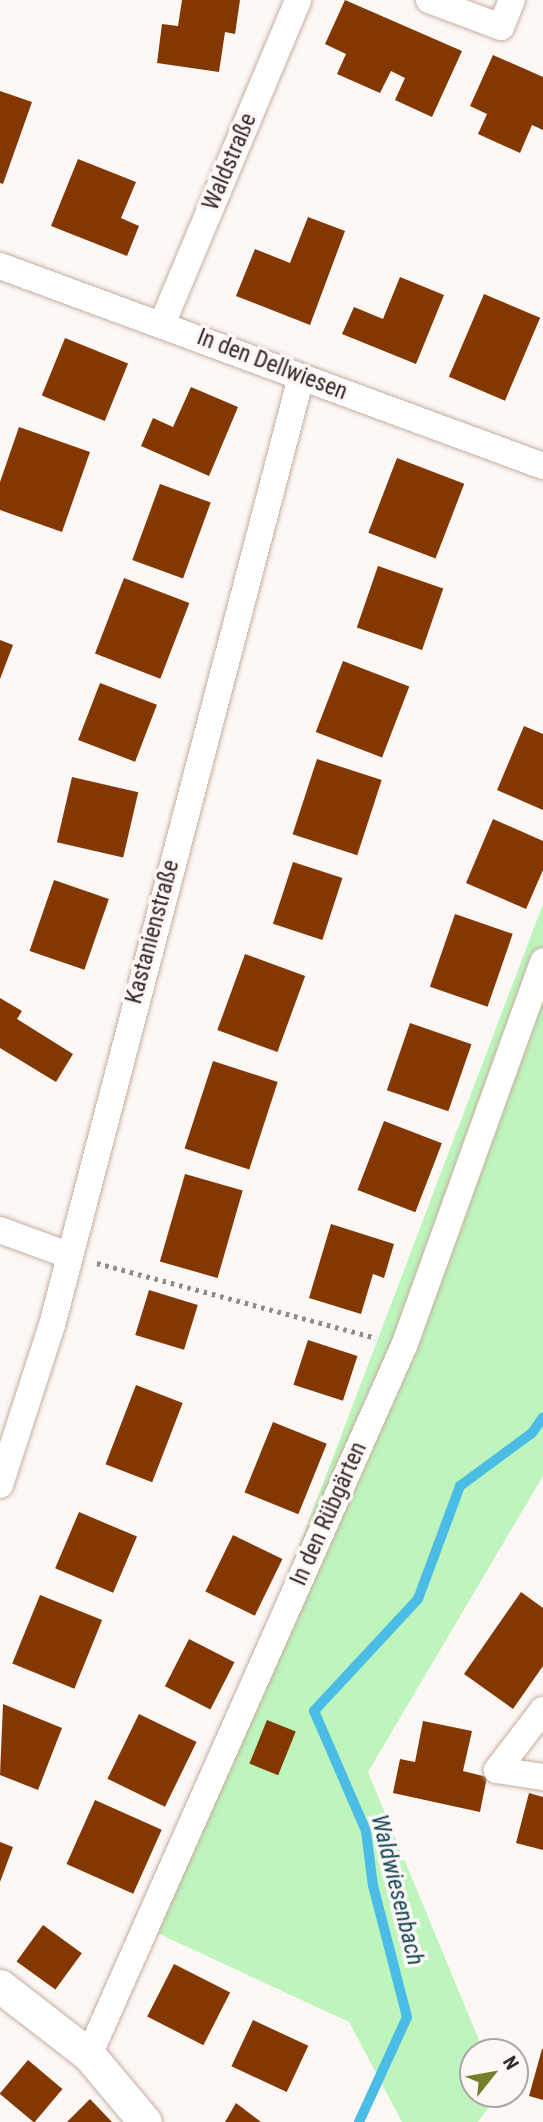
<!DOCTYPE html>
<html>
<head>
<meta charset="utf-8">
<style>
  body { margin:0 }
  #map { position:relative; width:543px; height:2122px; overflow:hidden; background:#fdf8f5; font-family:"Roboto Condensed",sans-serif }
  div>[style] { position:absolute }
  .green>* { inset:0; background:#bdf5bc }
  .stream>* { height:10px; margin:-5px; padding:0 5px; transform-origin:5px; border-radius:5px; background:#4abce6 }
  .building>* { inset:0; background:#823800; transform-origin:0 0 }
  .path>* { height:4.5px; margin-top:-2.25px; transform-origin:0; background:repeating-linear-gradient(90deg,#918a86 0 3.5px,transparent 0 8.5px) }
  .roads { filter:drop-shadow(0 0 2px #c6aea1) drop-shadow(0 0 2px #c6aea1) }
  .minor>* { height:26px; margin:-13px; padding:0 13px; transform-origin:13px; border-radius:13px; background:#fff }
  .tertiary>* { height:33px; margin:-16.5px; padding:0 16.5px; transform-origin:16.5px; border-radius:16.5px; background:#fff }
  span { translate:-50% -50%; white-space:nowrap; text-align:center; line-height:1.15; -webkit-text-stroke:7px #fdf8f5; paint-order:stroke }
  .street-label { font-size:23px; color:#342a25 }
  .water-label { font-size:24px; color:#174859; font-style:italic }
  .north { position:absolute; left:459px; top:2038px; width:70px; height:70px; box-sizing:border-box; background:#fdf8f5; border:2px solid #ada6a2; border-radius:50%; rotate:59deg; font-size:19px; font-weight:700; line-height:28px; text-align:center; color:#342a25 }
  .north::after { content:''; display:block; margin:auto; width:24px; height:32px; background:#767e29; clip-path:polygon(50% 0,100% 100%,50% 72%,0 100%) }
</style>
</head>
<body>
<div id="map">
  <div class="green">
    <div style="clip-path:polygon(543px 904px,543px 1476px,368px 1772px,484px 2052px,473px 2052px,473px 2094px,498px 2094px,478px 2122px,402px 2122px,349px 2022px,153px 1931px)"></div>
  </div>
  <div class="stream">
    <div style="left:359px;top:2122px;width:115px;rotate:-65.4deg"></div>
    <div style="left:407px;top:2017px;width:135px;rotate:-104.5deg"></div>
    <div style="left:373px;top:1886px;width:55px;rotate:-97.3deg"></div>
    <div style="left:366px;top:1831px;width:131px;rotate:-113.4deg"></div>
    <div style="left:314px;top:1711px;width:153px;rotate:-47.1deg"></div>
    <div style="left:418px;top:1599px;width:121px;rotate:-69.6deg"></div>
    <div style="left:460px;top:1486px;width:89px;rotate:-36.4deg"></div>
    <div style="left:532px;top:1433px;width:19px;rotate:-55deg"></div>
  </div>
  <div class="building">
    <div style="clip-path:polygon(182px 0,240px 0,235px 34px,225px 32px,219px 72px,157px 63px,162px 24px,178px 26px)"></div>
    <div style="clip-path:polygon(345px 0,462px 51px,432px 117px,395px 100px,405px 78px,391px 71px,380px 93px,337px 74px,346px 54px,325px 44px)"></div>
    <div style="clip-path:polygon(493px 55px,543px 77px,543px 130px,532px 125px,520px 153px,478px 134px,487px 114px,470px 106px)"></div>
    <div style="clip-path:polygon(0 91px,32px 102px,3px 184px,0 183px)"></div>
    <div style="clip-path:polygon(78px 159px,136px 182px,121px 218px,139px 226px,127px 256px,51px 226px)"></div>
    <div style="clip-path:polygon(308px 217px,345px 231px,310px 325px,236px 296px,255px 249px,290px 263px)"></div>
    <div style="clip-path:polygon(400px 277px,444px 295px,416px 364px,342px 334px,354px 307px,383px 319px)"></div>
    <div style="left:484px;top:294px;width:61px;height:90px;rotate:23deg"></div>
    <div style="left:65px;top:338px;width:68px;height:62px;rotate:22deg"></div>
    <div style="clip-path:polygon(191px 387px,238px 407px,209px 476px,141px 446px,153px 418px,173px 427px)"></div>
    <div style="clip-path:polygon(19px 427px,90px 452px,62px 532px,0 510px,0 482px)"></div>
    <div style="left:397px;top:458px;width:72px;height:80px;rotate:21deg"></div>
    <div style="left:160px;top:484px;width:54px;height:81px;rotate:20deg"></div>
    <div style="left:378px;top:566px;width:69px;height:65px;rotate:19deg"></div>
    <div style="left:124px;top:578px;width:70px;height:81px;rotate:21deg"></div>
    <div style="clip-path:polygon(0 640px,13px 645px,0 679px)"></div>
    <div style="left:343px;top:661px;width:71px;height:76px;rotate:21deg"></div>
    <div style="left:100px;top:683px;width:61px;height:61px;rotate:21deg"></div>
    <div style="clip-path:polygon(524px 726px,543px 734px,543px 810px,497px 790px)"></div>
    <div style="left:317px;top:759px;width:68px;height:79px;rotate:18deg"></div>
    <div style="left:72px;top:777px;width:68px;height:67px;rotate:13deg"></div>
    <div style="clip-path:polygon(493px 819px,543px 841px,543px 870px,526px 909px,466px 883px)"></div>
    <div style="left:293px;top:862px;width:52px;height:65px;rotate:18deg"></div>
    <div style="left:54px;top:880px;width:58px;height:75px;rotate:19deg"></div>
    <div style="left:455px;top:914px;width:61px;height:77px;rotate:19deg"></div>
    <div style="left:245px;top:954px;width:64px;height:81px;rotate:20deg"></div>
    <div style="clip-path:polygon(0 998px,22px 1011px,17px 1019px,73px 1054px,56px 1082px,0 1048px)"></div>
    <div style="left:410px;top:1023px;width:65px;height:71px;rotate:19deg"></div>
    <div style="left:213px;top:1061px;width:68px;height:92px;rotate:18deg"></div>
    <div style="left:384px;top:1121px;width:62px;height:74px;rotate:21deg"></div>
    <div style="left:185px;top:1174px;width:60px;height:91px;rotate:16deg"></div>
    <div style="clip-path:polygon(331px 1224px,394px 1244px,384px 1278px,373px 1274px,361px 1314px,309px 1298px)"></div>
    <div style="left:149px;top:1290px;width:51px;height:47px;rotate:17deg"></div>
    <div style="left:308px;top:1340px;width:52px;height:47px;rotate:18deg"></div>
    <div style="left:136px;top:1385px;width:50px;height:85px;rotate:21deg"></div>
    <div style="left:273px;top:1422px;width:58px;height:76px;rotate:22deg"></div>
    <div style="left:79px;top:1512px;width:63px;height:61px;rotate:23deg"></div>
    <div style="left:233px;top:1535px;width:55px;height:63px;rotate:26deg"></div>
    <div style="clip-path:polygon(521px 1592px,543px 1608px,543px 1666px,513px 1709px,464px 1674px)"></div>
    <div style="left:40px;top:1595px;width:67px;height:74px;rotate:22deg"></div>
    <div style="left:189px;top:1639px;width:51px;height:53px;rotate:27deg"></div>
    <div style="clip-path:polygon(3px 1704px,62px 1728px,38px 1790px,0 1775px)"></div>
    <div style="left:139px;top:1714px;width:64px;height:72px;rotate:26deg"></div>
    <div style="left:267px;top:1720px;width:31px;height:47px;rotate:22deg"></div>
    <div style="clip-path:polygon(423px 1721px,472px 1731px,463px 1771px,487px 1777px,480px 1812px,393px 1793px,400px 1759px,415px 1762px)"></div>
    <div style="clip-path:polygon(529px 1793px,543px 1797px,543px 1850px,516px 1843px)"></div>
    <div style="left:95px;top:1800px;width:73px;height:70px;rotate:24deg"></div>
    <div style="clip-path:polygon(0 1842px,13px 1847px,0 1882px)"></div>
    <div style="left:43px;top:1925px;width:48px;height:45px;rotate:36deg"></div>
    <div style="left:174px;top:1964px;width:63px;height:59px;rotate:27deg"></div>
    <div style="left:253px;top:2020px;width:61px;height:51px;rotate:25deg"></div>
    <div style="clip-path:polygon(542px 2049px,543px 2049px,543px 2100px,529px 2096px)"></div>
    <div style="left:28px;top:2060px;width:45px;height:44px;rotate:40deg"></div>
    <div style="clip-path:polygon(90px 2099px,112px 2122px,67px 2122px)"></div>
    <div style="clip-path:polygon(236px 2103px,261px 2122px,225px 2122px)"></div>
  </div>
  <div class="path">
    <div style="left:97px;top:1263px;width:289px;rotate:15deg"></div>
  </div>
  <div class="roads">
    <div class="minor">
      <div style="left:429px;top:0;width:77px;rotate:20.6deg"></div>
      <div style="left:501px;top:27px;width:29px;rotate:-68deg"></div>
      <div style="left:0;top:266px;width:579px;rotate:20.22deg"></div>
      <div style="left:162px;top:324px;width:351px;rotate:-67.2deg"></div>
      <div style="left:0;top:1230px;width:72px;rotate:20.2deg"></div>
      <div style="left:0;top:1485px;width:168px;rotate:-72deg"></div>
      <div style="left:52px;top:1325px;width:980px;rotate:-75.28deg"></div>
      <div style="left:543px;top:1710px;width:76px;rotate:127.5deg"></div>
      <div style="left:497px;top:1770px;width:47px;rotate:8.7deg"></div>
      <div style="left:89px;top:2055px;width:776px;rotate:-66.05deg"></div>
      <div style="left:404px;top:1346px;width:409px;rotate:-70.1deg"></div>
    </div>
    <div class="tertiary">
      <div style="left:0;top:1986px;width:113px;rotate:37.8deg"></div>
      <div style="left:89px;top:2055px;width:87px;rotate:50.1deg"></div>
    </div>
  </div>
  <div class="street-label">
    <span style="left:230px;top:162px;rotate:-67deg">Waldstraße</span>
    <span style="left:272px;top:365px;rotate:21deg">In den Dellwiesen</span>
    <span style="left:153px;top:932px;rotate:-75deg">Kastanienstraße</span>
    <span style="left:329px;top:1514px;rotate:-66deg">In den Rübgärten</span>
  </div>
  <div class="water-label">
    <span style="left:397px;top:1890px;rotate:76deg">Waldwiesenbach</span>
  </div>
  <div class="north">N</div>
</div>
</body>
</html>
